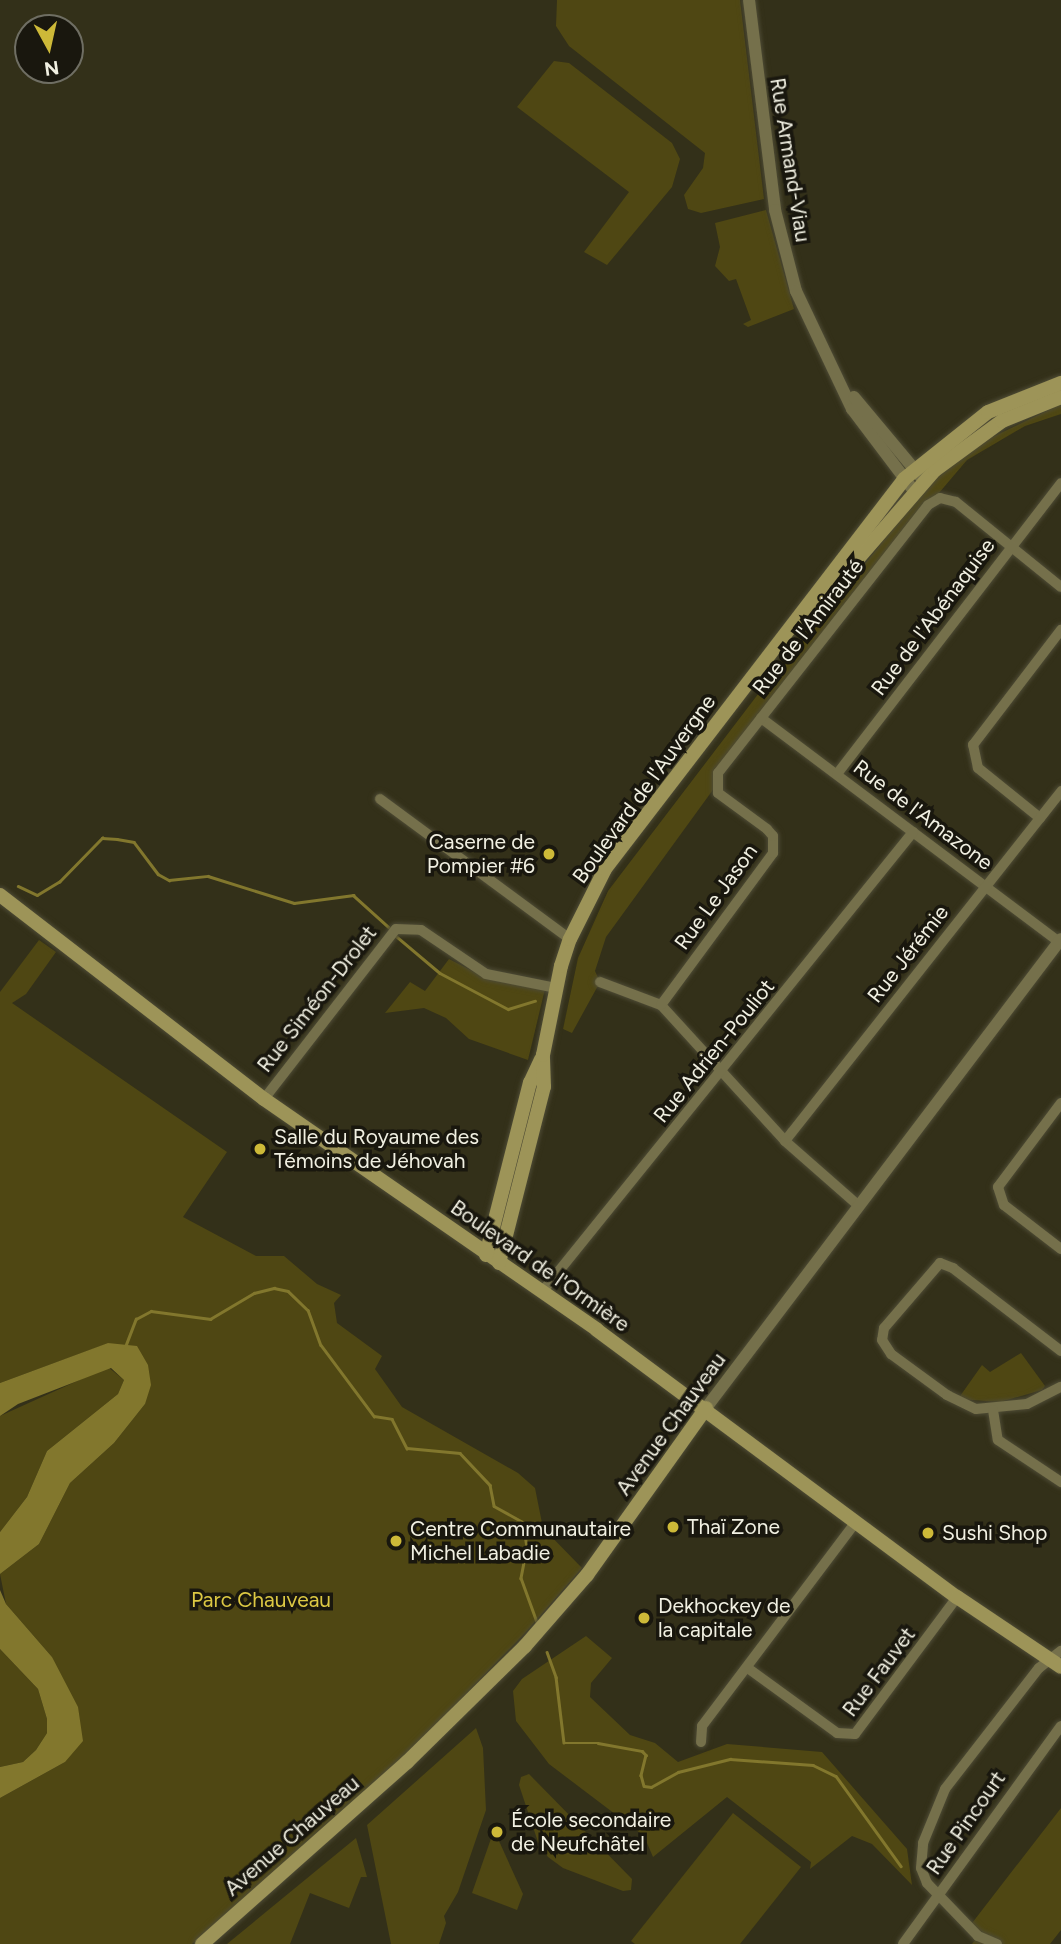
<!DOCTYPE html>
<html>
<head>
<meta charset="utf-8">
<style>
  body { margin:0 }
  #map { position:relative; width:1061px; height:1944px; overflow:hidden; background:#333019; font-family:Figtree,sans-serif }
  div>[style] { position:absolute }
  .green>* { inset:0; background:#4f4713 }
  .water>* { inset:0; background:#82772d }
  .stream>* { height:2.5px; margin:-1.25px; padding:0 1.25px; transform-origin:1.25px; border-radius:1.25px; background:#82772d }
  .roads { filter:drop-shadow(0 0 2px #4e4b35) drop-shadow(0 0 2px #4e4b35) }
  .minor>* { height:10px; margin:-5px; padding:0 5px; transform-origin:5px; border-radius:5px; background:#75704b }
  .tertiary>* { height:12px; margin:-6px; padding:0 6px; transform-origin:6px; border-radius:6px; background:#75704b }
  .secondary>* { height:14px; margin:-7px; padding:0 7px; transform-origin:7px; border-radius:7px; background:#9d9458 }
  .dots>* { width:19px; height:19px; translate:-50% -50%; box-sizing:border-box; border:4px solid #19170e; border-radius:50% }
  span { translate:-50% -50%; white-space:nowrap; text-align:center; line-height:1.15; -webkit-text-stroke:7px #19170e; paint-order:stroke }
  .street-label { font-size:21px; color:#f1f0e2 }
  .poi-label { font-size:21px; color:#f1f0e2 }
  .right { translate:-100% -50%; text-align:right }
  .left { translate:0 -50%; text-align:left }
  .park-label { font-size:21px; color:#dcc843 }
  .north { position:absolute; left:14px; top:14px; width:70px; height:70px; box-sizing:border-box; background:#19170e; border:2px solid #6f6e63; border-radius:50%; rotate:172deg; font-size:19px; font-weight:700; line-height:28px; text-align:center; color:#f1f0e2 }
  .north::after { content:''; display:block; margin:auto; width:24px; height:32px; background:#cdb938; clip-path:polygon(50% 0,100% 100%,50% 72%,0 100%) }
</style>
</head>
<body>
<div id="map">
  <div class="green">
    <div style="clip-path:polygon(557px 0,740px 0,764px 199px,701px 213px,688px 209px,684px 195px,703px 168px,705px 153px,569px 46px,556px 26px)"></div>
    <div style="clip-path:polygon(554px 61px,569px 63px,672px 143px,680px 159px,672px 187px,607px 265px,584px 252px,629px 192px,517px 107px)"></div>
    <div style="clip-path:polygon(766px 210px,794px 309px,748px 327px,743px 324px,751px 320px,736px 279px,729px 281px,715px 266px,720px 247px,715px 223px)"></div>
    <div style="clip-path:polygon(1061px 404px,1061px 414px,1025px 426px,967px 460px,933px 500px,718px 773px,715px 787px,606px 937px,595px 971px,600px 982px,572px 1033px,563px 1029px,578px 958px,608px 891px,797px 643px,824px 615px,928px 485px,980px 443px)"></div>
    <div style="clip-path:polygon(39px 940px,56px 952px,26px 994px,12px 1003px,227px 1152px,183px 1217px,256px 1256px,284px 1256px,317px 1284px,341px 1295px,334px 1303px,337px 1323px,382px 1356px,375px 1369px,402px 1407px,518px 1473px,535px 1488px,543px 1528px,582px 1568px,525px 1633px,398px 1763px,192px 1944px,0 1944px,0 1798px,65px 1762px,52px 1657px,6px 1604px,0 1574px,39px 1544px,70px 1483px,114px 1443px,145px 1404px,109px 1343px,0 1383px,0 992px)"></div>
    <div style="clip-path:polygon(449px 959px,488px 979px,545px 989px,528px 1060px,469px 1039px,446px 1018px,424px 1008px,385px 1013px,410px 982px,425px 991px)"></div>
    <div style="clip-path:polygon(1021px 1353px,1045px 1386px,1042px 1390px,1000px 1402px,958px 1399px,982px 1365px,990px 1372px)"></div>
    <div style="clip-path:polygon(108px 1367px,124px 1380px,118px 1394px,47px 1451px,27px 1497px,0 1532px,0 1416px)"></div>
    <div style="clip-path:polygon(586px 1636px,612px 1658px,591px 1683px,590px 1697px,630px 1735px,655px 1743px,678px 1762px,727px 1744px,822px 1752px,907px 1849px,912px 1885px,872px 1844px,852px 1836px,810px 1869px,811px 1862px,727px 1797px,653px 1857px,644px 1836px,549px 1764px,516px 1721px,513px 1691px,522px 1679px)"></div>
    <div style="clip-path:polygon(0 1649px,38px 1689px,47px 1719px,47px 1733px,36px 1750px,23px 1762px,0 1767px)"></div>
    <div style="clip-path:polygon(476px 1728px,483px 1748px,486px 1810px,458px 1892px,444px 1916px,446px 1923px,439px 1944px,391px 1944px,367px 1825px)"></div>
    <div style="clip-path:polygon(529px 1774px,632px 1879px,631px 1890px,623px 1891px,563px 1868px,548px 1857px,538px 1842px,519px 1785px,521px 1777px)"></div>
    <div style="clip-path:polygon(1061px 1808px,1061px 1930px,1050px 1944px,972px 1944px,978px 1936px,969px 1927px)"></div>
    <div style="clip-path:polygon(733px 1813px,801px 1867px,740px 1944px,635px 1944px,631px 1941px)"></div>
    <div style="clip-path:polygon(494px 1830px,523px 1894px,517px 1910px,472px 1893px)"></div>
    <div style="clip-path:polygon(356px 1838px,367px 1877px,361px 1877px,349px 1908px,310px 1893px,290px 1944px,227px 1944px)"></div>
  </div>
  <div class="water">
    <div style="clip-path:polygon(108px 1343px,137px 1346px,148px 1365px,151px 1385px,145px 1404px,114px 1443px,70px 1483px,39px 1544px,0 1574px,0 1532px,27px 1497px,47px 1451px,118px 1394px,124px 1380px,111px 1368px,18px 1404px,0 1416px,0 1383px)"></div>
    <div style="clip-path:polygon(0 1590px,6px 1604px,52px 1657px,78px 1707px,83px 1741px,65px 1762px,0 1798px,0 1767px,23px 1762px,36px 1750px,47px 1733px,47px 1719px,38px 1689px,0 1649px)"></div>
  </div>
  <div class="stream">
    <div style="left:18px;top:886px;width:21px;rotate:25deg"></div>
    <div style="left:37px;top:895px;width:26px;rotate:-31deg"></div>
    <div style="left:59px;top:882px;width:62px;rotate:-45.7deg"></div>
    <div style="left:102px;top:838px;width:15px;rotate:4deg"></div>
    <div style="left:117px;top:839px;width:17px;rotate:10deg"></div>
    <div style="left:134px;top:842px;width:40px;rotate:53deg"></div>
    <div style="left:158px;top:874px;width:13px;rotate:29deg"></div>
    <div style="left:169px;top:880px;width:39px;rotate:-6deg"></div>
    <div style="left:208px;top:876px;width:90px;rotate:17.4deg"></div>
    <div style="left:294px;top:903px;width:60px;rotate:-7.7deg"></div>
    <div style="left:353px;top:895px;width:54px;rotate:42deg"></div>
    <div style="left:396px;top:936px;width:57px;rotate:40.1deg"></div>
    <div style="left:440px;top:973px;width:77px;rotate:27.9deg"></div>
    <div style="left:508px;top:1009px;width:28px;rotate:-17deg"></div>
    <div style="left:125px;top:1347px;width:30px;rotate:-69deg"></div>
    <div style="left:136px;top:1319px;width:17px;rotate:-28deg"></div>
    <div style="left:151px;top:1311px;width:60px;rotate:7.7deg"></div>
    <div style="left:210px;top:1319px;width:51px;rotate:-30.6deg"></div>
    <div style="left:254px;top:1293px;width:21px;rotate:-14deg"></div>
    <div style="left:274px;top:1288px;width:14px;rotate:12deg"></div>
    <div style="left:288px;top:1291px;width:28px;rotate:44deg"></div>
    <div style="left:308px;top:1310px;width:37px;rotate:70deg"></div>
    <div style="left:321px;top:1345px;width:89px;rotate:53.3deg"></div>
    <div style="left:374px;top:1416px;width:18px;rotate:9deg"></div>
    <div style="left:392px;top:1419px;width:33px;rotate:63deg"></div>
    <div style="left:407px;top:1448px;width:53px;rotate:5.4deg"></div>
    <div style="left:460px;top:1453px;width:44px;rotate:46.8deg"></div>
    <div style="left:490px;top:1485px;width:21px;rotate:79deg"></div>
    <div style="left:494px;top:1506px;width:33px;rotate:29deg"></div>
    <div style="left:523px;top:1522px;width:25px;rotate:81deg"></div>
    <div style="left:527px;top:1547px;width:32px;rotate:101deg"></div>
    <div style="left:521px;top:1578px;width:47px;rotate:70deg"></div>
    <div style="left:547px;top:1652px;width:27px;rotate:70deg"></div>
    <div style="left:556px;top:1677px;width:66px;rotate:83.1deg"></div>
    <div style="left:564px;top:1743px;width:34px"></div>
    <div style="left:598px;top:1743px;width:45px;rotate:10.3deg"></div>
    <div style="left:642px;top:1751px;width:6px;rotate:45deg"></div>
    <div style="left:646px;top:1755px;width:21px;rotate:104deg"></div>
    <div style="left:641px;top:1775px;width:11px;rotate:75deg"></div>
    <div style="left:644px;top:1786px;width:7px;rotate:8deg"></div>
    <div style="left:651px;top:1787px;width:31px;rotate:-29deg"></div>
    <div style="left:678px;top:1772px;width:54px;rotate:-14deg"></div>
    <div style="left:730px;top:1759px;width:83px;rotate:4.1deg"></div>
    <div style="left:813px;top:1765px;width:25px;rotate:26deg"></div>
    <div style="left:836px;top:1776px;width:111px;rotate:54.2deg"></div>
  </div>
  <div class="roads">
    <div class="minor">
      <div style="left:761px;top:718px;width:375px;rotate:36.9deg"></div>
      <div style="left:837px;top:774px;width:367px;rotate:-52.4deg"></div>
      <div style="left:380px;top:799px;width:236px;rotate:36.4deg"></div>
      <div style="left:1040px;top:818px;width:80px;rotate:-141.1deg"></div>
      <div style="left:978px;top:768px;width:24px;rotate:-102deg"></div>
      <div style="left:973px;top:745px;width:145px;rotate:-52.6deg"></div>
      <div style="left:600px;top:982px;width:65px;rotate:20.7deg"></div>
      <div style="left:661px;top:1005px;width:184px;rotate:47.6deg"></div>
      <div style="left:785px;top:1141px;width:98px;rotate:41.3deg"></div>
      <div style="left:661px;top:1005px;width:189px;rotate:-53.6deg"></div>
      <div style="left:773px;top:853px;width:17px;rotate:-90deg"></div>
      <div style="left:773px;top:836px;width:9px;rotate:-131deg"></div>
      <div style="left:767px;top:829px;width:61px;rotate:-143.7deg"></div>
      <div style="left:718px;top:793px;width:20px;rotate:-90deg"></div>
      <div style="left:718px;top:773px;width:340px;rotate:-51.9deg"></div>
      <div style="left:928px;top:505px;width:14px;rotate:-30deg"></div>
      <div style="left:940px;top:498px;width:16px;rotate:14deg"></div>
      <div style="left:956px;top:502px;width:135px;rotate:39deg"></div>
      <div style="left:264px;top:1099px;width:215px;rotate:-52.2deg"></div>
      <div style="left:396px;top:929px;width:25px;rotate:2deg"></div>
      <div style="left:421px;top:930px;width:78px;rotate:34.1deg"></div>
      <div style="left:486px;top:974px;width:71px;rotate:11.3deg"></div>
      <div style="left:1061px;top:1103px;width:105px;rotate:126.9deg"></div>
      <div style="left:998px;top:1187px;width:19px;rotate:72deg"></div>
      <div style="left:1004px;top:1205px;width:72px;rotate:37.7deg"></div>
      <div style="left:785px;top:1141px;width:446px;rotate:-51.7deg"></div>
      <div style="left:542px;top:1292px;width:591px;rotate:-51.11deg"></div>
      <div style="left:1061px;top:1351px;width:136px;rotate:-142.5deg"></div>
      <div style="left:953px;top:1268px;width:14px;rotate:-159deg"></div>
      <div style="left:940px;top:1263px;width:86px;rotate:130.7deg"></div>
      <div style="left:884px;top:1328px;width:12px;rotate:99deg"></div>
      <div style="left:882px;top:1340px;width:17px;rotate:57deg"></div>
      <div style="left:891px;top:1354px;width:69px;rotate:36.2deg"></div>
      <div style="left:947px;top:1395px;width:32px;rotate:26deg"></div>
      <div style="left:976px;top:1409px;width:51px;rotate:-5.6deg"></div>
      <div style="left:1027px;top:1404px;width:38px;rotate:-27deg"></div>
      <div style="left:993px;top:1410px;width:30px;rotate:81deg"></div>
      <div style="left:998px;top:1440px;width:76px;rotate:33.7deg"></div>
      <div style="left:749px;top:1669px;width:109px;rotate:36deg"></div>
      <div style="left:837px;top:1733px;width:18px;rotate:3deg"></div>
      <div style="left:855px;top:1734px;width:171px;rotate:-53.3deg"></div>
      <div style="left:701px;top:1742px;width:16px;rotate:-86deg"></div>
      <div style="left:702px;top:1726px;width:254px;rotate:-53deg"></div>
      <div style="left:903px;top:1944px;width:269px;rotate:-54.1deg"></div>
      <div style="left:997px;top:1944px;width:21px;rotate:-157deg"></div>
      <div style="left:978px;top:1936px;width:74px;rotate:-133.9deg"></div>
      <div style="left:927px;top:1883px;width:16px;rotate:-112deg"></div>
      <div style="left:921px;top:1868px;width:25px;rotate:-85deg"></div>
      <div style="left:923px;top:1843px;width:58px;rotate:-67.8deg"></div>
      <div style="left:945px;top:1789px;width:153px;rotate:-52.2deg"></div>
      <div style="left:1039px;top:1668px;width:28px;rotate:-38deg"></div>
    </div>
    <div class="tertiary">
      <div style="left:749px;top:0;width:212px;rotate:82.9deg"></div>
      <div style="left:775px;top:210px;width:84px;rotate:75.5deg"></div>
      <div style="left:796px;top:291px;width:131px;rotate:64.6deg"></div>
      <div style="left:852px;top:409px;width:103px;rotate:52.9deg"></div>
      <div style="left:854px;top:397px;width:104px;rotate:50.1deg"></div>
      <div style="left:706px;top:1408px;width:588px;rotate:-52.88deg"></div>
    </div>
    <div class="secondary">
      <div style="left:804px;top:621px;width:200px;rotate:-49.1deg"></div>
      <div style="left:935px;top:470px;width:83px;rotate:-36.2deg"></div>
      <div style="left:1002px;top:421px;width:64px;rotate:-22.1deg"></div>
      <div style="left:0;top:895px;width:334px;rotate:37.7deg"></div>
      <div style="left:264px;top:1099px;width:405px;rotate:34.7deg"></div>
      <div style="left:597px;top:1330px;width:448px;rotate:36.6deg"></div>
      <div style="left:957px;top:1597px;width:125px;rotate:33.9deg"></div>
      <div style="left:486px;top:1255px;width:178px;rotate:-75.7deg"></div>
      <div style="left:530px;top:1083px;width:26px;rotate:-65deg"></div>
      <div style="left:499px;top:1263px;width:182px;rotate:-75.7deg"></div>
      <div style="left:544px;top:1087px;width:32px;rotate:-92deg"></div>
      <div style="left:543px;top:1055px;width:91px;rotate:-78.6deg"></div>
      <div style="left:561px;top:966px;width:28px;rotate:-72deg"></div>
      <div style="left:570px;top:939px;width:78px;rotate:-63.4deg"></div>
      <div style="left:605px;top:869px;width:491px;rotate:-52.5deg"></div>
      <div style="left:904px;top:479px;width:107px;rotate:-38.6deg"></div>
      <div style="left:988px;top:412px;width:79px;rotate:-21.7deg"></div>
      <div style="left:202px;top:1944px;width:274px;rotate:-41.6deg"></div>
      <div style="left:407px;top:1762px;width:165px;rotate:-44.5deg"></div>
      <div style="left:525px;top:1646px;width:94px;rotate:-48.9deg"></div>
      <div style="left:587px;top:1575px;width:205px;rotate:-54.5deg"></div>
    </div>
  </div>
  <div class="dots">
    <div style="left:549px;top:854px;background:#cdb938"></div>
    <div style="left:260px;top:1149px;background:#cdb938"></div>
    <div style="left:673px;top:1527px;background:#cdb938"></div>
    <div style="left:928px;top:1533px;background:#cdb938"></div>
    <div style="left:396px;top:1541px;background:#cdb938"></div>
    <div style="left:644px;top:1618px;background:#cdb938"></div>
    <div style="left:497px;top:1832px;background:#cdb938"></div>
  </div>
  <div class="street-label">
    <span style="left:790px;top:160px;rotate:81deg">Rue Armand-Viau</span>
    <span style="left:933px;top:617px;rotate:-53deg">Rue de l'Abénaquise</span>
    <span style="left:808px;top:627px;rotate:-52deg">Rue de l'Amirauté</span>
    <span style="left:644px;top:789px;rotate:-54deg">Boulevard de l'Auvergne</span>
    <span style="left:923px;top:815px;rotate:37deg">Rue de l'Amazone</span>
    <span style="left:716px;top:897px;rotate:-54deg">Rue Le Jason</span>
    <span style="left:908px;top:954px;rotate:-52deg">Rue Jérémie</span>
    <span style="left:317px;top:999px;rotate:-52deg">Rue Siméon-Drolet</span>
    <span style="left:714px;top:1051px;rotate:-51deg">Rue Adrien-Pouliot</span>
    <span style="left:540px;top:1266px;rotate:35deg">Boulevard de l'Ormière</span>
    <span style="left:671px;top:1424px;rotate:-54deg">Avenue Chauveau</span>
    <span style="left:879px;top:1672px;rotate:-53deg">Rue Fauvet</span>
    <span style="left:966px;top:1823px;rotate:-55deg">Rue Pincourt</span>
    <span style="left:292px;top:1836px;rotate:-41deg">Avenue Chauveau</span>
  </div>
  <div class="poi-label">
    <span class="right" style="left:535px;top:854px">Caserne de<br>Pompier #6</span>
    <span class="left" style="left:274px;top:1149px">Salle du Royaume des<br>Témoins de Jéhovah</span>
    <span class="left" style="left:687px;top:1527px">Thaï Zone</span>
    <span class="left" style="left:410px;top:1541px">Centre Communautaire<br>Michel Labadie</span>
    <span class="left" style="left:942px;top:1533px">Sushi Shop</span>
    <span class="left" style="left:658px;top:1618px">Dekhockey de<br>la capitale</span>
    <span class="left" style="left:511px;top:1832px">École secondaire<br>de Neufchâtel</span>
  </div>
  <div class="park-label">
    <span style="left:261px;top:1600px">Parc Chauveau</span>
  </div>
  <div class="north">N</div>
</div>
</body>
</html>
